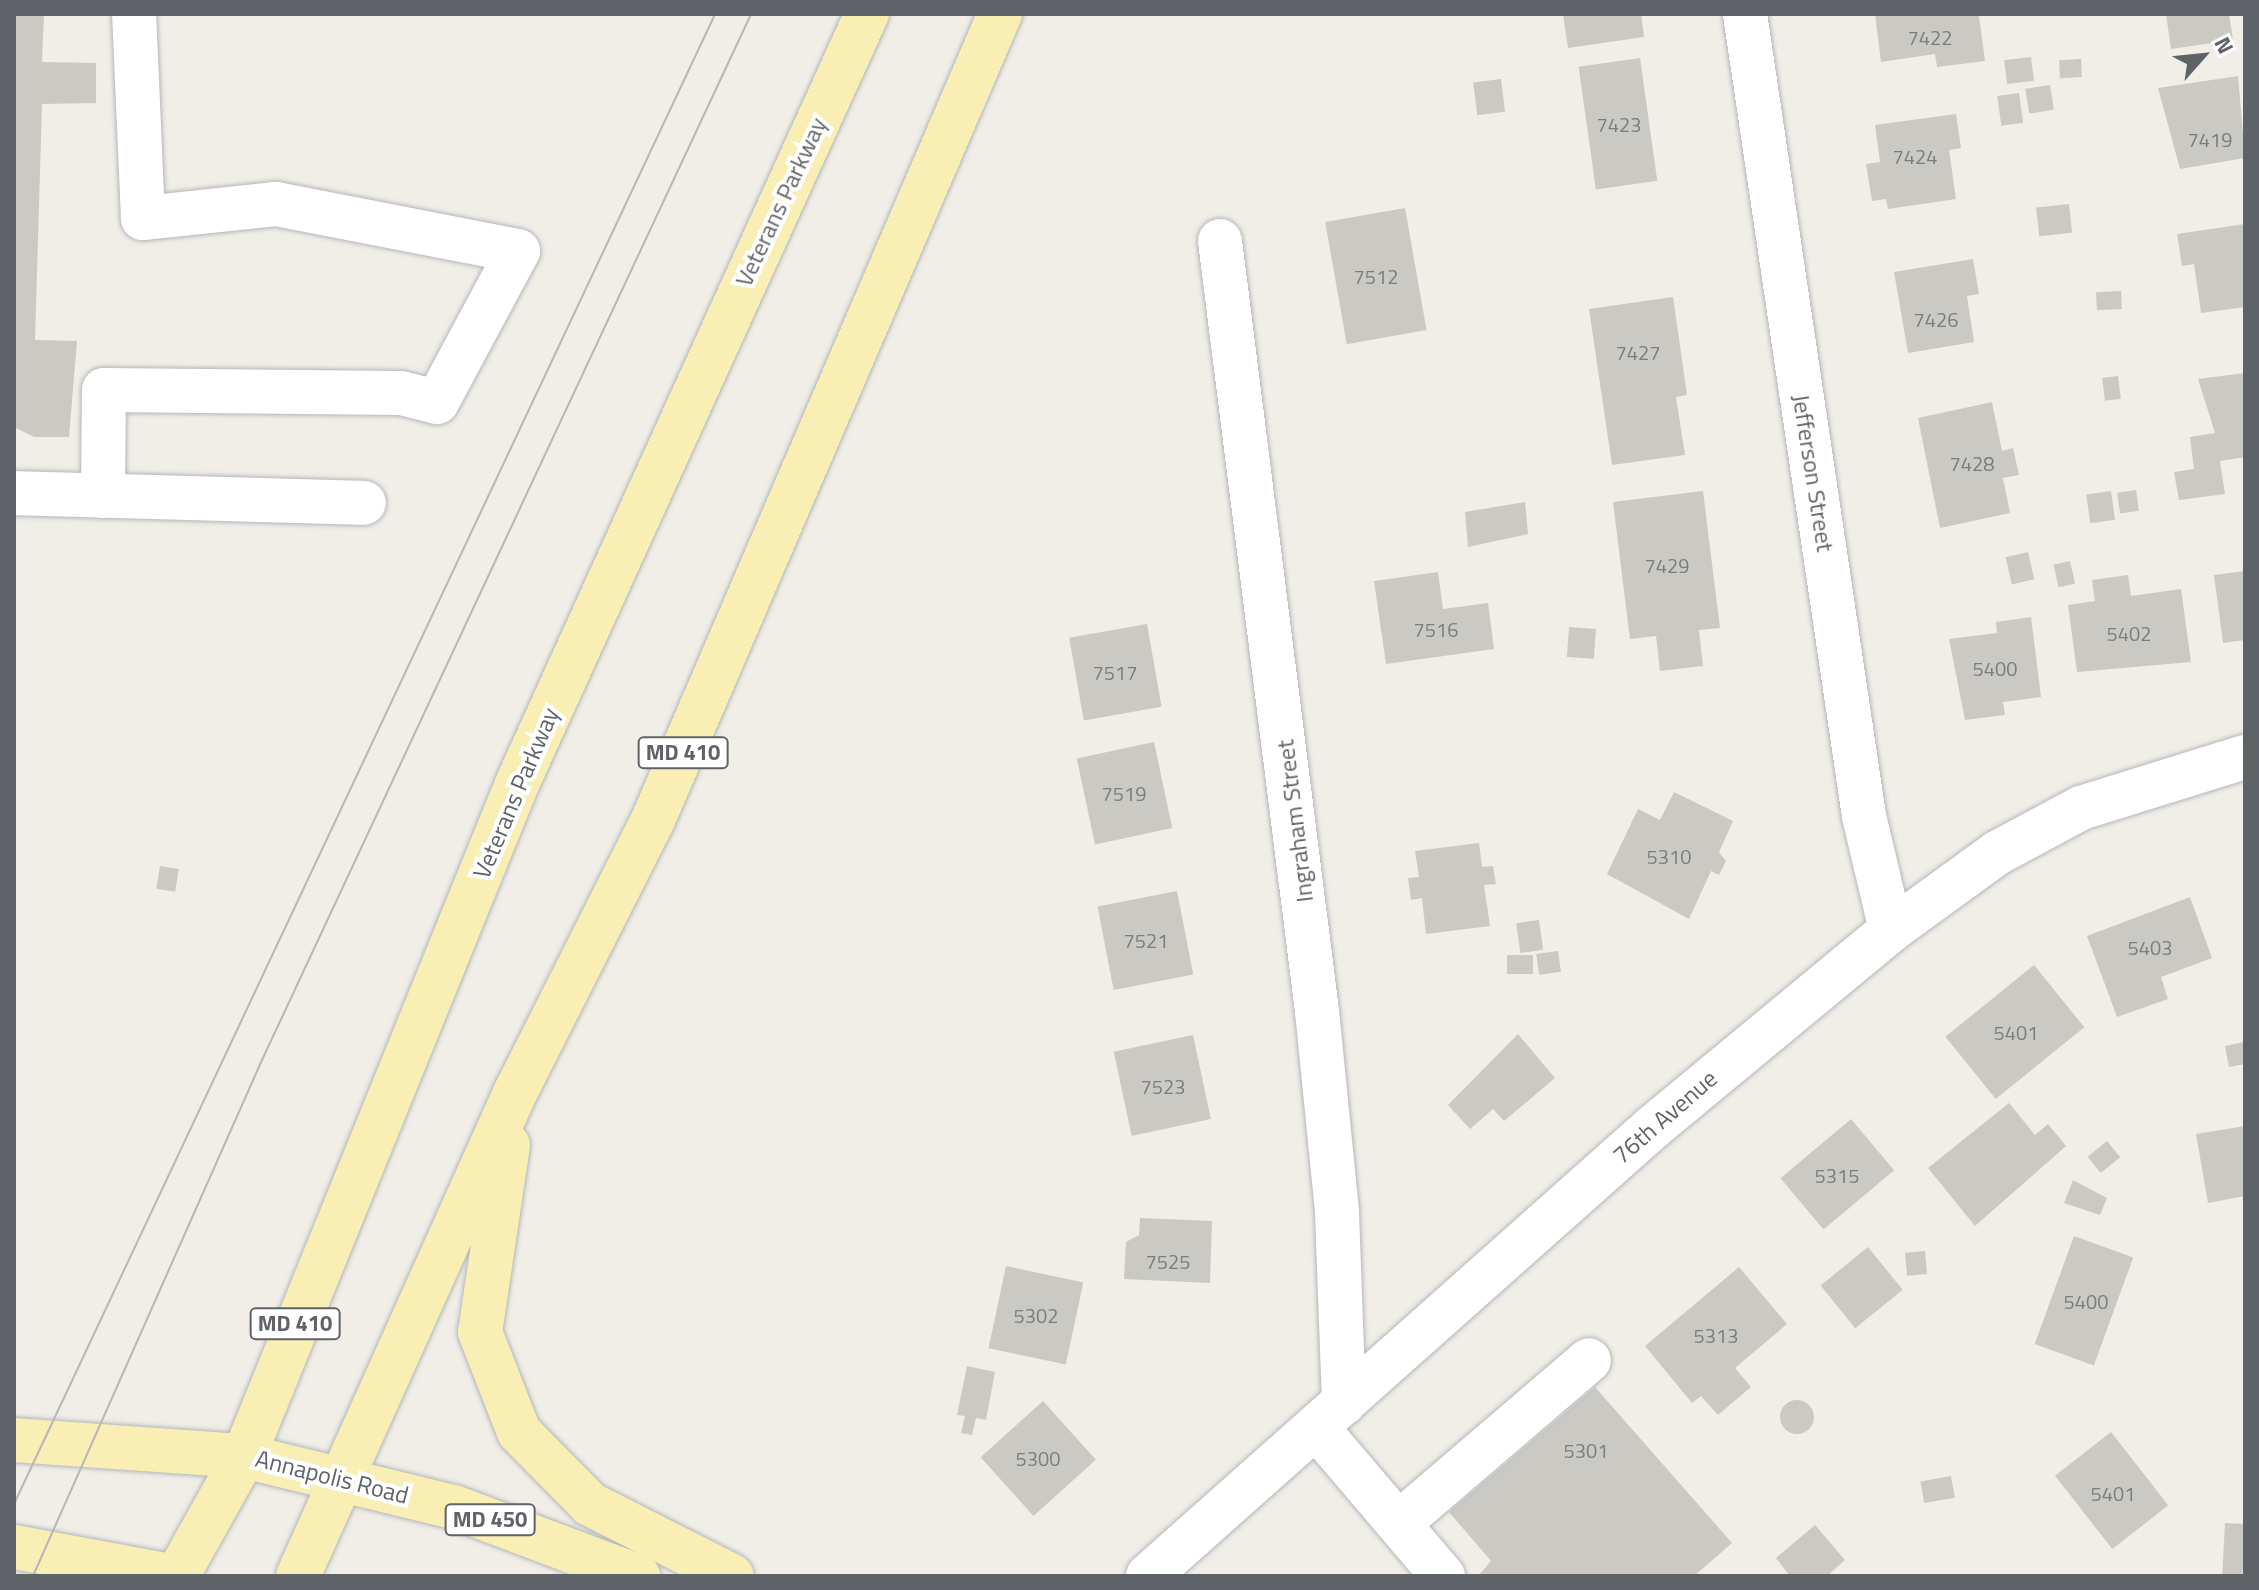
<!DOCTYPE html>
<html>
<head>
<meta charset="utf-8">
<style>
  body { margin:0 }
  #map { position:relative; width:2259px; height:1590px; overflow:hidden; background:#f0eee7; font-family:"Titillium Web",sans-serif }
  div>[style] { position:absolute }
  .building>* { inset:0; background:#cbc9c4; transform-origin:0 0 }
  .round { border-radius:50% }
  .roads { filter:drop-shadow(0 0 2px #b4b7bb) drop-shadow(0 0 2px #b4b7bb) }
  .minor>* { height:44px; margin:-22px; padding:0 22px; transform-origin:22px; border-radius:22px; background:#fff }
  .major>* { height:44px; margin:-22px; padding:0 22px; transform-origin:22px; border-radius:22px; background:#f9eeb3 }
  .tram>* { height:2px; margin:-1px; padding:0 1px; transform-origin:1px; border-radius:1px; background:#b5b6b6 }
  span { translate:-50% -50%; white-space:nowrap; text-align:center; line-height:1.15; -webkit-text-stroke:8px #fff; paint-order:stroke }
  .number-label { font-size:20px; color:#7a7c7e }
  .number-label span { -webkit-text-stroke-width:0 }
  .shield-label span { padding:2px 6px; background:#fff; border:2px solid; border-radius:6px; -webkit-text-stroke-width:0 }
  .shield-label { font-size:22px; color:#5f6266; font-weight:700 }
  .street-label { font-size:24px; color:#5f6266 }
  .frame { position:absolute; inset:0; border:16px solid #5f6266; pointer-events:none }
  .north { position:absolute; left:2163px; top:16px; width:80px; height:80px; -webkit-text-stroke:6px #fff; paint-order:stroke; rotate:63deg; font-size:22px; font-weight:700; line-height:32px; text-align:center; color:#5f6266 }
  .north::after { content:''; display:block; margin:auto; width:28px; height:36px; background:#5f6266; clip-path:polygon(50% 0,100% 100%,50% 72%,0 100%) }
</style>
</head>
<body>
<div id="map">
  <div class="building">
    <div style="clip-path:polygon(14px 14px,44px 14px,42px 62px,96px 63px,96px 103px,42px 104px,35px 340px,77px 341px,69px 437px,34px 437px,14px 427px)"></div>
    <div style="clip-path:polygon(1563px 14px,1641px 14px,1644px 37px,1568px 48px)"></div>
    <div style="clip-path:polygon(1875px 14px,1979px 16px,1985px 61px,1937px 67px,1935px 54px,1881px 62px)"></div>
    <div style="clip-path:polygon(2166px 14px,2229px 14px,2233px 40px,2171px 49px)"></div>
    <div style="left:2031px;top:57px;width:24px;height:27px;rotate:83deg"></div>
    <div style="left:1640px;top:58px;width:124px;height:62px;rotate:82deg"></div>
    <div style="left:2081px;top:59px;width:18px;height:22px;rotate:87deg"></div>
    <div style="clip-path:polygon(2238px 76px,2245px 158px,2180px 169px,2158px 88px)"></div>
    <div style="left:1501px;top:79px;width:33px;height:28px;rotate:83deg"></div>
    <div style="left:2050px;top:85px;width:25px;height:25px;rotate:81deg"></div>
    <div style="left:2019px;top:93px;width:30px;height:22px;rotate:82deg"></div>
    <div style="clip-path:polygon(1956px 114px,1961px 148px,1949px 150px,1956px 199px,1888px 209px,1886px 199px,1872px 201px,1866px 164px,1880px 162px,1875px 125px)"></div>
    <div style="left:2069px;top:204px;width:29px;height:33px;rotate:84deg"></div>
    <div style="left:1405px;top:208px;width:124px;height:81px;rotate:80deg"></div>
    <div style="clip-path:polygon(2245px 224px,2245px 307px,2201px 313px,2194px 264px,2182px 266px,2177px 234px)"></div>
    <div style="clip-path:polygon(1973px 259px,1979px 294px,1967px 296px,1974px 342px,1908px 353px,1894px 272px)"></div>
    <div style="left:2121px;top:291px;width:18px;height:25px;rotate:87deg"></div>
    <div style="clip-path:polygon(1673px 297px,1687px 395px,1676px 397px,1685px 455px,1612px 465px,1589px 309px)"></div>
    <div style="clip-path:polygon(2245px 373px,2245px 457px,2220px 461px,2225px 494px,2179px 500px,2174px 472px,2194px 469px,2190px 437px,2215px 433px,2198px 379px)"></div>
    <div style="left:2118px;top:376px;width:23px;height:16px;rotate:83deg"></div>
    <div style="clip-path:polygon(1992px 402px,2002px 451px,2013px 448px,2019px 475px,2003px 478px,2010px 513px,1940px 528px,1918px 418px)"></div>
    <div style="left:2136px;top:490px;width:21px;height:19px;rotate:82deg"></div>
    <div style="clip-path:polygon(1703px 491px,1720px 628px,1699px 630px,1703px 666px,1660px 671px,1656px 636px,1630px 639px,1613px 502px)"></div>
    <div style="left:2111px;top:491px;width:29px;height:25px;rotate:82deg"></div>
    <div style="clip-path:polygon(1525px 502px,1528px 534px,1468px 547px,1465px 512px)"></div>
    <div style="left:2028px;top:552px;width:28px;height:23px;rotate:77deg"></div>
    <div style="left:2070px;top:561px;width:23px;height:17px;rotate:77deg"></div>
    <div style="clip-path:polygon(2245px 571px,2245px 640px,2223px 643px,2214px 575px)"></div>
    <div style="clip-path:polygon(1438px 572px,1443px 609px,1488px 603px,1494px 649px,1386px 664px,1374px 581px)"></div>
    <div style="clip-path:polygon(2128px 575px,2131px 596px,2181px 589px,2191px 662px,2077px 672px,2068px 605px,2095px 601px,2092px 580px)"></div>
    <div style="clip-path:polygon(2031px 617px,2041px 697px,2003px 702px,2005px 715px,1965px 720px,1949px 639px,1997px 633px,1996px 622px)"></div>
    <div style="left:1147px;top:624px;width:84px;height:79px;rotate:80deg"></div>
    <div style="left:1569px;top:627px;width:27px;height:30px;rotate:4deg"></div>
    <div style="left:1154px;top:742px;width:88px;height:79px;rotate:78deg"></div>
    <div style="clip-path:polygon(1674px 792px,1733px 821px,1719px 852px,1726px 861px,1719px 875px,1711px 871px,1689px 919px,1607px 874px,1638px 809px,1660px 820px)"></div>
    <div style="clip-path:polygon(1479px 843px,1482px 867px,1493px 866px,1496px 884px,1484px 885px,1490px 926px,1426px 934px,1422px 898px,1411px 900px,1408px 878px,1419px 877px,1415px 851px)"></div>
    <div style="left:160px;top:866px;width:19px;height:23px;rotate:9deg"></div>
    <div style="left:1177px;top:891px;width:85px;height:81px;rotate:79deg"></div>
    <div style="clip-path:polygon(2190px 897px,2212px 958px,2161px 977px,2168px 999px,2117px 1017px,2087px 936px)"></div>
    <div style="left:1539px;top:920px;width:30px;height:23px;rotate:82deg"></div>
    <div style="left:1558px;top:951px;width:21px;height:22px;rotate:82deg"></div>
    <div style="left:1533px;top:955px;width:19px;height:26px;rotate:90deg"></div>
    <div style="left:2034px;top:965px;width:80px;height:114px;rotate:51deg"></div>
    <div style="clip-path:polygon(1518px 1034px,1555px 1078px,1504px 1121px,1493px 1109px,1470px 1129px,1448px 1105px)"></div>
    <div style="left:1193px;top:1035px;width:86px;height:81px;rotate:78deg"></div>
    <div style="clip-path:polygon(2244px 1042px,2245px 1064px,2229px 1067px,2225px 1046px)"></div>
    <div style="clip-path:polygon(2009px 1103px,2035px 1135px,2048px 1124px,2066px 1146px,1975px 1226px,1928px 1168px)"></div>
    <div style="left:1851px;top:1119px;width:67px;height:92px;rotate:50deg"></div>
    <div style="clip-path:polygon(2245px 1126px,2245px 1196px,2208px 1203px,2196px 1134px)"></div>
    <div style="left:2107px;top:1141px;width:21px;height:25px;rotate:51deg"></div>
    <div style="clip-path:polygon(2073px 1180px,2107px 1198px,2100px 1215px,2064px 1203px)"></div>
    <div style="clip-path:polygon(1140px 1218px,1212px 1221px,1210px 1283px,1124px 1279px,1126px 1242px,1139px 1235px)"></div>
    <div style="left:2074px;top:1236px;width:63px;height:115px;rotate:20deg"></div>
    <div style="left:1868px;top:1247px;width:55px;height:61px;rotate:51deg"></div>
    <div style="left:1925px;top:1251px;width:23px;height:20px;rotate:85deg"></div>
    <div style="left:1006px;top:1266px;width:79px;height:84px;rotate:12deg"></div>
    <div style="clip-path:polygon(1739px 1267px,1787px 1324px,1735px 1368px,1751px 1387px,1718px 1415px,1701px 1396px,1692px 1403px,1645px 1346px)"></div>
    <div style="clip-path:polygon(967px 1366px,995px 1372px,986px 1420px,976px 1418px,972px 1435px,961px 1433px,965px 1416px,957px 1415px)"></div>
    <div style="clip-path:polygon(1595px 1387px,1732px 1543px,1694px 1576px,1478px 1576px,1491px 1561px,1449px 1512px)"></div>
    <div class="round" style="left:1780px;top:1400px;width:34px;height:34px"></div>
    <div style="left:1043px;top:1401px;width:79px;height:84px;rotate:48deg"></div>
    <div style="left:2111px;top:1432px;width:93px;height:71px;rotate:52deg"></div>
    <div style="left:1951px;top:1476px;width:22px;height:31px;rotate:80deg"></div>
    <div style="left:2225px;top:1523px;width:20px;height:53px;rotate:3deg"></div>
    <div style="clip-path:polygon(1815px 1525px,1845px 1560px,1827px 1576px,1790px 1576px,1776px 1558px)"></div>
  </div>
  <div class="roads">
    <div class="minor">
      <div style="left:1745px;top:14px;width:811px;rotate:81.56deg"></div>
      <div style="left:1864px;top:816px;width:117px;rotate:76.7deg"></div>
      <div style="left:1220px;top:241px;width:776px;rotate:82.82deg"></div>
      <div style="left:1317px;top:1011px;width:203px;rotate:84.3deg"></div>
      <div style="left:1337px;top:1213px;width:190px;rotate:87.9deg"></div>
      <div style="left:14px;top:493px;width:350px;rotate:1.6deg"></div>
      <div style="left:103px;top:496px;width:106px;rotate:-89.5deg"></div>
      <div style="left:104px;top:390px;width:297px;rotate:0.6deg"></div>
      <div style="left:401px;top:393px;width:37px;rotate:14deg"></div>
      <div style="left:437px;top:402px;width:171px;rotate:-61.8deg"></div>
      <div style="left:518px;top:251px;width:247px;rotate:-169deg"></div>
      <div style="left:276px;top:204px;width:134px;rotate:174deg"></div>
      <div style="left:143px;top:218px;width:204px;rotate:-92.5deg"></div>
      <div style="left:1316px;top:1427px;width:196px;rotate:49.6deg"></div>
      <div style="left:1399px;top:1523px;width:250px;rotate:-40.6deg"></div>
      <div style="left:1148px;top:1576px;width:676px;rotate:-41.64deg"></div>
      <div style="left:1653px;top:1127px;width:309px;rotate:-39.6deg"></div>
      <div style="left:1891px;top:930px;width:131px;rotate:-36deg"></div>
      <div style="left:1997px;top:853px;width:95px;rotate:-28.2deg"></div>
      <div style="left:2081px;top:808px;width:172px;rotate:-17.3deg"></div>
    </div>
    <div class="major">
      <div style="left:508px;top:1145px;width:189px;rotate:98.5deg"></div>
      <div style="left:480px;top:1332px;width:107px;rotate:68.7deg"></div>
      <div style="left:519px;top:1432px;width:101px;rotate:45.4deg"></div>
      <div style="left:590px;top:1504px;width:159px;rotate:26.9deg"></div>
      <div style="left:14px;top:1440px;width:231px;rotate:4deg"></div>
      <div style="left:244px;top:1456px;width:216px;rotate:13.7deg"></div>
      <div style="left:454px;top:1507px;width:197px;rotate:20.6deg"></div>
      <div style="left:14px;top:1547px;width:160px;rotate:10.5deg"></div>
      <div style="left:177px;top:1576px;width:137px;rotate:-60.8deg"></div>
      <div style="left:244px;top:1456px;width:725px;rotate:-67.89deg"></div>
      <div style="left:517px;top:784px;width:846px;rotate:-65.56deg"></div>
      <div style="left:298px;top:1576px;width:530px;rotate:-65.81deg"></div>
      <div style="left:515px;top:1093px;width:306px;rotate:-63.2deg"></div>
      <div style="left:653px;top:820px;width:878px;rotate:-66.71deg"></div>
    </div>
  </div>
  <div class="tram">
    <div style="left:14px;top:1504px;width:1647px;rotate:-64.8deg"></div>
    <div style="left:33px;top:1576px;width:565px;rotate:-66.07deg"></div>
    <div style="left:262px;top:1060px;width:1155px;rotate:-64.94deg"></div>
  </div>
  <div class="number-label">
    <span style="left:1930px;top:37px">7422</span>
    <span style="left:1619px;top:124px">7423</span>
    <span style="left:2210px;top:139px">7419</span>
    <span style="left:1915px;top:156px">7424</span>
    <span style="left:1376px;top:276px">7512</span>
    <span style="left:1936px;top:319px">7426</span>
    <span style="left:1638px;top:352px">7427</span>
    <span style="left:1972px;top:463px">7428</span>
    <span style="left:1667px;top:565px">7429</span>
    <span style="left:1436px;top:629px">7516</span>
    <span style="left:2129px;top:633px">5402</span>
    <span style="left:1995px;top:668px">5400</span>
    <span style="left:1115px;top:672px">7517</span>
    <span style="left:1124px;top:793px">7519</span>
    <span style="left:1669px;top:856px">5310</span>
    <span style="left:1146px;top:940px">7521</span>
    <span style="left:2150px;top:947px">5403</span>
    <span style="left:2016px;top:1032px">5401</span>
    <span style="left:1163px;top:1086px">7523</span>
    <span style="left:1837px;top:1175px">5315</span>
    <span style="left:1168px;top:1261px">7525</span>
    <span style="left:2086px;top:1301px">5400</span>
    <span style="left:1036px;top:1315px">5302</span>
    <span style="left:1716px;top:1335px">5313</span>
    <span style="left:1586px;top:1450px">5301</span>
    <span style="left:1038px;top:1458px">5300</span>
    <span style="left:2113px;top:1493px">5401</span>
  </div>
  <div class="shield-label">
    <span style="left:683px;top:753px">MD 410</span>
    <span style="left:295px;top:1324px">MD 410</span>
    <span style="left:490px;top:1520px">MD 450</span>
  </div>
  <div class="street-label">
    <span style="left:781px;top:202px;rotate:-65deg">Veterans Parkway</span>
    <span style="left:1813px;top:473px;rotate:81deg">Jefferson Street</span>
    <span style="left:516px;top:793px;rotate:-67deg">Veterans Parkway</span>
    <span style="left:1295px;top:821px;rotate:-97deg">Ingraham Street</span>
    <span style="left:1665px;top:1117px;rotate:-41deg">76th Avenue</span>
    <span style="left:332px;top:1477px;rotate:14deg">Annapolis Road</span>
  </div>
  <div class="frame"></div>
  <div class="north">N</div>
</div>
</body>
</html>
